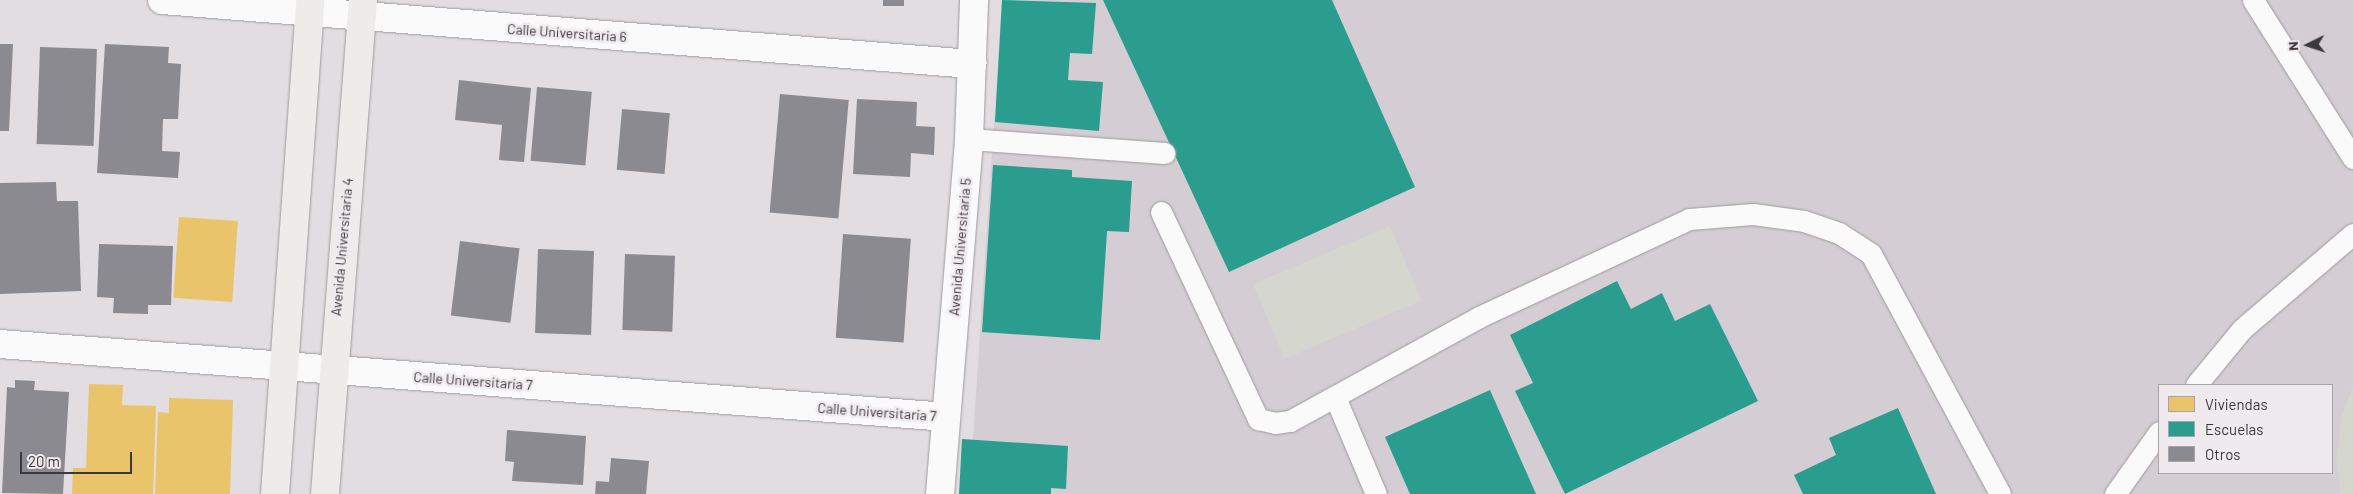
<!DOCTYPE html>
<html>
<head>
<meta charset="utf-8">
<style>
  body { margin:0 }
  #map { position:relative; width:2353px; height:494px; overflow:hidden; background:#e1dde0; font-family:Barlow,sans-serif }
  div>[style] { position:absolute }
  .built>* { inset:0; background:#d4cdd3 }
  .green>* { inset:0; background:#d5d6cd; transform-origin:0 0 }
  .homes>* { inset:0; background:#e9c46a; transform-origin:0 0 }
  .schools>* { inset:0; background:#2a9d8f }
  .building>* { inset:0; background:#8c8a91; transform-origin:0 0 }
  .roads { filter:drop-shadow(0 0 1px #9e9b9d) drop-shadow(0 0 1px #9e9b9d) }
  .lane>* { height:21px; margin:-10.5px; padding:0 10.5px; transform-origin:10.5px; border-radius:10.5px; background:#fafafa }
  .street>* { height:28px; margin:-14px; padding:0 14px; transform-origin:14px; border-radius:14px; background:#fafafa }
  .secondary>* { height:28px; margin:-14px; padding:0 14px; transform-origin:14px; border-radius:14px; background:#eeecea }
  span { translate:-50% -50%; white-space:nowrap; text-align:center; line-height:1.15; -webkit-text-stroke:5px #efeaee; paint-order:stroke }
  .street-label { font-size:14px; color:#3b393b }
  .legend { position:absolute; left:2158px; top:384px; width:175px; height:90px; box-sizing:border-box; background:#efeaee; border:1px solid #a7a3a6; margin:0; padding:6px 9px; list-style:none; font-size:15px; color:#3b393b }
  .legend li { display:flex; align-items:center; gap:10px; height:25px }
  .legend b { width:25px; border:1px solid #a7a3a6 }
  .north { position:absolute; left:2283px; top:20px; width:50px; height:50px; -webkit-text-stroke:4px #efeaee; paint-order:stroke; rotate:266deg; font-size:14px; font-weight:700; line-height:20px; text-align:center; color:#3b393b }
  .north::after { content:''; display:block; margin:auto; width:18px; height:22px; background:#3b393b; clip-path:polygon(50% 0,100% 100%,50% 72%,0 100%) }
  .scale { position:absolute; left:20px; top:452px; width:112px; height:22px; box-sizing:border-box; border:2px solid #3b393b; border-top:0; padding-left:6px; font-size:15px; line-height:18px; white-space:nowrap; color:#3b393b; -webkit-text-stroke:4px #efeaee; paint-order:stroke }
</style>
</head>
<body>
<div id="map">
  <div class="built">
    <div style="clip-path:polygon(evenodd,1002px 0,2353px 0,2353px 494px,959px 494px,973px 440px,1002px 0,2159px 385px,2332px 385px,2332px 473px,2159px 473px,2159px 385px)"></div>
  </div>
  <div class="green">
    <div style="left:1390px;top:226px;width:81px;height:149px;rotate:67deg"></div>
    <div style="clip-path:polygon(2353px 386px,2353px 494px,2341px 494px,2336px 461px,2342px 415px)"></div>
  </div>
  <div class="homes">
    <div style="left:179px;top:217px;width:59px;height:81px;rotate:4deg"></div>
    <div style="clip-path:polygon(89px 384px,123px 385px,122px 405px,156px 406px,153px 494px,72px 494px,73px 468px,86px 468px)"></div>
    <div style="clip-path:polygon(169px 398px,233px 400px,230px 494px,155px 494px,158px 412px,169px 413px)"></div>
  </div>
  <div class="schools">
    <div style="clip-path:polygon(1002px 0,1096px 3px,1092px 54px,1070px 53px,1068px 80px,1103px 82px,1099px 131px,995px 122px)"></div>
    <div style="clip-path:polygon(1103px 0,1332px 0,1415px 187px,1229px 272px)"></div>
    <div style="clip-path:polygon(993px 165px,1072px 170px,1072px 177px,1132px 181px,1129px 232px,1107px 231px,1100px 340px,982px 332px)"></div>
    <div style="clip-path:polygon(1617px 281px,1631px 309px,1662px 293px,1675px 321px,1710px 304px,1758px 401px,1565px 494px,1515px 391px,1533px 383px,1510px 335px)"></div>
    <div style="clip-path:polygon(1490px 390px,1536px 494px,1410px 494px,1385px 437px)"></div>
    <div style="clip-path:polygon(1898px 408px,1936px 494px,1803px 494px,1794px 475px,1836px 455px,1829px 438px)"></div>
    <div style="clip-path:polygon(962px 439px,1068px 446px,1066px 489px,1051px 488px,1051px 494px,959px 494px)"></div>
  </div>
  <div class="building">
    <div style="left:883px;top:0;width:21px;height:6px"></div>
    <div style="clip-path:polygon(0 44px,13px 44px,9px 131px,0 131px)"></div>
    <div style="clip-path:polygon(105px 44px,169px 47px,168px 63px,181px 64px,178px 119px,163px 119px,162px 151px,180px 152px,178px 178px,97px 173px)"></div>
    <div style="left:40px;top:47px;width:57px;height:97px;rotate:2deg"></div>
    <div style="clip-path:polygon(459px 80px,531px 88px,524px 162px,499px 160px,502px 125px,455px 120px)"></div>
    <div style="left:537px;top:87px;width:55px;height:74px;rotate:5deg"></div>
    <div style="left:780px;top:94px;width:69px;height:119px;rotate:5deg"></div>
    <div style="clip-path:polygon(857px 99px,917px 102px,916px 126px,935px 127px,934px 155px,911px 153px,910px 177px,853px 174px)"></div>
    <div style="left:622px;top:109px;width:48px;height:61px;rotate:5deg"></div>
    <div style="clip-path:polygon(56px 182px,57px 201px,78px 201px,81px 291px,0 294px,0 183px)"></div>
    <div style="left:843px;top:234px;width:68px;height:104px;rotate:4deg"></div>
    <div style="left:460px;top:241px;width:60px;height:75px;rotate:7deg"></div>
    <div style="clip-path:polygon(99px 244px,173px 246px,171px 305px,148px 305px,148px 314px,113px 313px,114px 298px,97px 297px)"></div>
    <div style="left:538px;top:249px;width:56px;height:84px;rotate:2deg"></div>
    <div style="left:625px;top:254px;width:50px;height:76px;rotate:2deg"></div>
    <div style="clip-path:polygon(15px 380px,35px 381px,34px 390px,69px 392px,63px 494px,2px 493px,7px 387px,15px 388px)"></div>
    <div style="clip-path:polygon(507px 430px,586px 436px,583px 485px,512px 481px,514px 462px,505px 461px)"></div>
    <div style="clip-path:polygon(611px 458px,649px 461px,646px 494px,595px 494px,596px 481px,609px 482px)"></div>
  </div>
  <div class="roads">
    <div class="lane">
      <div style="left:2253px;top:0;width:187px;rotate:57.7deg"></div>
      <div style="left:969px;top:139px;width:196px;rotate:4.1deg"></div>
      <div style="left:1161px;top:212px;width:229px;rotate:64.9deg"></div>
      <div style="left:1258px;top:419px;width:17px;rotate:13deg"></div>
      <div style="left:1275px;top:423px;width:15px;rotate:-8deg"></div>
      <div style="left:1290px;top:421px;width:216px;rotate:-28.8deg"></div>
      <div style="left:1479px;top:317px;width:232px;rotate:-25deg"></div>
      <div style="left:1689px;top:219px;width:64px;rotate:-4.5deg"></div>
      <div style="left:1753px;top:214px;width:51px;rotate:7.8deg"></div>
      <div style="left:1804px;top:221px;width:37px;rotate:19deg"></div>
      <div style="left:1839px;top:233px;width:38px;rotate:33deg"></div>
      <div style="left:1871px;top:254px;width:272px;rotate:61.7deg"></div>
      <div style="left:2196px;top:385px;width:72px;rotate:-50.6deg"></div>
      <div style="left:2242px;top:329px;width:146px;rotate:-40.6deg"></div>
      <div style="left:1335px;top:397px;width:105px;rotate:67.1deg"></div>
      <div style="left:2115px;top:494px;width:76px;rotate:-54.6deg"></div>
    </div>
    <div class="street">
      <div style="left:162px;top:0;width:813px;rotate:4.52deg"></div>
      <div style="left:0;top:344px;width:949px;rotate:4.41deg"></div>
      <div style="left:940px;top:494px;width:356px;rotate:-85.3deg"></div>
      <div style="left:969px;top:139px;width:139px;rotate:-87.9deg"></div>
    </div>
    <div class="secondary">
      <div style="left:275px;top:494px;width:495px;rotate:-85.9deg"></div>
      <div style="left:325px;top:494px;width:495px;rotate:-85.6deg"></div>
    </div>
  </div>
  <div class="street-label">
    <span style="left:567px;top:33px;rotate:4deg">Calle Universitaria 6</span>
    <span style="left:342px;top:247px;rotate:-85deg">Avenida Universitaria 4</span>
    <span style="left:960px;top:247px;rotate:-85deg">Avenida Universitaria 5</span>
    <span style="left:473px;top:381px;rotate:4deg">Calle Universitaria 7</span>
    <span style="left:877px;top:412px;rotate:4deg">Calle Universitaria 7</span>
  </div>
  <ul class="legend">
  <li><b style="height:14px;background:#e9c46a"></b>Viviendas</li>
  <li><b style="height:14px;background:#2a9d8f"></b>Escuelas</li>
  <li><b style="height:14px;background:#8c8a91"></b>Otros</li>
  </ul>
  <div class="north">N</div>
  <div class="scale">20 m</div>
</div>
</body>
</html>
